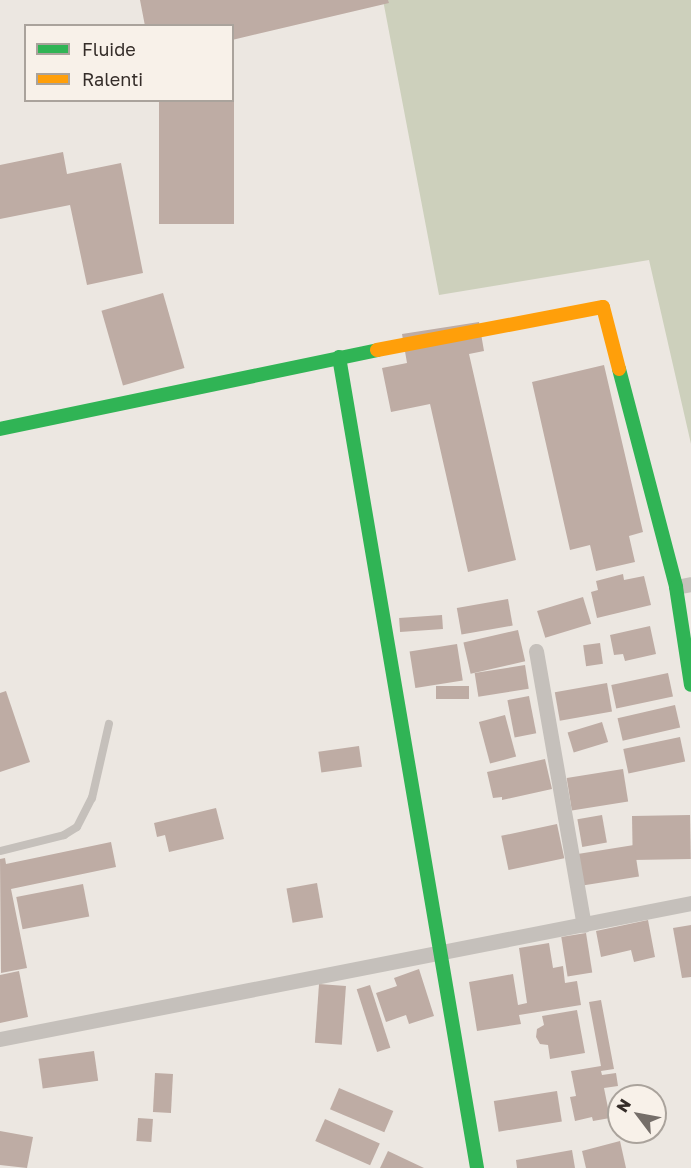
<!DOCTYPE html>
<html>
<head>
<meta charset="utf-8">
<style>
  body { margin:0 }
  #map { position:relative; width:691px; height:1168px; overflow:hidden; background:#ece7e1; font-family:"Golos Text",sans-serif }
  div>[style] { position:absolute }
  .green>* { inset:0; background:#cdd0bc }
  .building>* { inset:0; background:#beaca4; transform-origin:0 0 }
  .lane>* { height:8px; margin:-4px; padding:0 4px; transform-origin:4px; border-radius:4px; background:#c5c0bb }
  .street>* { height:15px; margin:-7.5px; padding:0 7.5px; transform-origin:7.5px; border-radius:7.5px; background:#c5c0bb }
  .fast>* { height:14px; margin:-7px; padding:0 7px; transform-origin:7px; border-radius:7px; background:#30b455 }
  .slow>* { height:14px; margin:-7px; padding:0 7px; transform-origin:7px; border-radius:7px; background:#ff9f0a }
  span { translate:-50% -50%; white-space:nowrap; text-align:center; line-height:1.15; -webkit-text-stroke:4.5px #f8f1e9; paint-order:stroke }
  .legend { position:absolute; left:24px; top:24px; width:210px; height:78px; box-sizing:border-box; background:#f8f1e9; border:2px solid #aaa39c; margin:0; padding:8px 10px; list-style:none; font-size:18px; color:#352d29 }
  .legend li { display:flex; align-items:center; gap:12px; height:30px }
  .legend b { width:30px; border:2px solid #aaa39c }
  .north { position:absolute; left:607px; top:1084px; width:60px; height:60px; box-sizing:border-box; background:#f8f1e9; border:2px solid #aaa39c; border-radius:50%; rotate:302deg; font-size:16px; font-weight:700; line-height:24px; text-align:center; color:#352d29 }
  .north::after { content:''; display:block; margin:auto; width:21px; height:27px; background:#756e69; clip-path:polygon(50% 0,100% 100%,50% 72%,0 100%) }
</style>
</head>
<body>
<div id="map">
  <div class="green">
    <div style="clip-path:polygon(383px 0,691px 0,691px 444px,649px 260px,439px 295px)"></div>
  </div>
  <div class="building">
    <div style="clip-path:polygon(140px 0,388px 0,389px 3px,232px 40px,232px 26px,145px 26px)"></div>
    <div style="left:159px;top:100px;width:75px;height:124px"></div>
    <div style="clip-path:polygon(63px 152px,67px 174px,121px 163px,143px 273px,87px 285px,70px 205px,0 219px,0 165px)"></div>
    <div style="left:163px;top:293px;width:78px;height:64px;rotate:74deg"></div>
    <div style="clip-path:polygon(479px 322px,484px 351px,469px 354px,516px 560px,468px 572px,430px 404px,391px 412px,382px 368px,407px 363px,402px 334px)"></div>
    <div style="clip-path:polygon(604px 365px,643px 532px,629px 536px,635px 562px,596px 571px,590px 545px,570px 550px,532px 382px)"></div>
    <div style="clip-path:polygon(623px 574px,624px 580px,644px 576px,651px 605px,597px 618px,591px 592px,598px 590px,596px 581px)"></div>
    <div style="left:583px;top:597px;width:28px;height:48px;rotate:73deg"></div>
    <div style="left:508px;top:599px;width:27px;height:52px;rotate:80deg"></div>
    <div style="left:442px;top:615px;width:14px;height:43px;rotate:86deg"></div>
    <div style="clip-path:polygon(650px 626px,656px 654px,625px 661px,623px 654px,614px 655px,610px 635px)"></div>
    <div style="left:518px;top:630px;width:32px;height:56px;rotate:77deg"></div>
    <div style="left:600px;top:643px;width:21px;height:17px;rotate:82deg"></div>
    <div style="left:457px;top:644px;width:37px;height:48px;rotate:81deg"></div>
    <div style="left:525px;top:665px;width:24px;height:51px;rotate:81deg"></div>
    <div style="left:668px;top:673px;width:24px;height:58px;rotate:78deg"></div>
    <div style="left:607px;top:683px;width:29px;height:53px;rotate:80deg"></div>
    <div style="left:469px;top:686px;width:13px;height:33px;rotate:90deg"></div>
    <div style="clip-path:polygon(6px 691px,30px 762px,0 772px,0 693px)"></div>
    <div style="left:529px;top:696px;width:38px;height:22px;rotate:79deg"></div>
    <div style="left:675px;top:705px;width:23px;height:59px;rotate:77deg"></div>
    <div style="left:505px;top:715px;width:43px;height:27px;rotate:75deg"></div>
    <div style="left:602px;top:722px;width:21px;height:36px;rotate:73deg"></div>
    <div style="left:680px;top:737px;width:25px;height:58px;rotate:78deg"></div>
    <div style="left:359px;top:746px;width:21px;height:41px;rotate:82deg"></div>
    <div style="clip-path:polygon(545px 759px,552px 789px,502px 800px,502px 797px,493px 798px,487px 772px)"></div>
    <div style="left:623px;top:769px;width:33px;height:57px;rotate:81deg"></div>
    <div style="clip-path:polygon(216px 808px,224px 839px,169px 852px,165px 835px,157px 837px,154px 823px)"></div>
    <div style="left:602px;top:815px;width:28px;height:25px;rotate:80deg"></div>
    <div style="left:690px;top:815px;width:44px;height:58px;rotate:89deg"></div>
    <div style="left:557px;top:824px;width:35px;height:57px;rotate:78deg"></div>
    <div style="clip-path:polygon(111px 842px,116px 867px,11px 889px,27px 968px,1px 973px,0 859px,5px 858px,6px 864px)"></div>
    <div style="left:634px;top:845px;width:32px;height:57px;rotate:81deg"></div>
    <div style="left:317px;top:883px;width:35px;height:31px;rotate:80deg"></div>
    <div style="left:83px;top:884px;width:33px;height:68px;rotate:79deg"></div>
    <div style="clip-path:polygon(648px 920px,655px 957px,634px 962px,631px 950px,601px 957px,596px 931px)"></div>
    <div style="clip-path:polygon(691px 925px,691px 977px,682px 978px,673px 928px)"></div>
    <div style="left:586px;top:933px;width:40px;height:25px;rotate:81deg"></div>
    <div style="clip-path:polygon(549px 943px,553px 968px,563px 966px,565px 983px,577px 981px,581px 1005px,519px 1015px,521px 1024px,477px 1031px,469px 982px,513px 974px,518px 1005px,527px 1003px,519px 948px)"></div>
    <div style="clip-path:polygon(419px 969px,434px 1016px,409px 1024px,406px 1015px,386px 1022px,376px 993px,397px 986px,394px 978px)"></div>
    <div style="clip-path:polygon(19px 971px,28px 1017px,0 1023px,0 975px)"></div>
    <div style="left:319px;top:984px;width:27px;height:59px;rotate:4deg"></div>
    <div style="left:370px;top:985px;width:66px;height:14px;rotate:72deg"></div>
    <div style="clip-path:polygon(601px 1000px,614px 1069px,601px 1071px,602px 1075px,616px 1073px,618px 1086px,604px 1088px,610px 1118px,593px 1121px,592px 1117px,575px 1121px,570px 1097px,576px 1096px,571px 1071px,601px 1066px,589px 1002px)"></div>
    <div style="clip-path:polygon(577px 1010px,585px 1053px,550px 1059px,548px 1045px,540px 1044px,536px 1037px,537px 1029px,544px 1025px,542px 1016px)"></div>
    <div style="left:94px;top:1051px;width:30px;height:56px;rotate:82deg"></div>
    <div style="left:155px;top:1073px;width:18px;height:39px;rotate:3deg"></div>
    <div style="left:339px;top:1088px;width:59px;height:23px;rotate:23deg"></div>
    <div style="left:557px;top:1091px;width:31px;height:64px;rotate:81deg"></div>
    <div style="left:138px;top:1118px;width:15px;height:23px;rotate:4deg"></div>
    <div style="left:325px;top:1119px;width:60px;height:24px;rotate:24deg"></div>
    <div style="clip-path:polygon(0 1131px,33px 1137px,27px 1168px,0 1165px)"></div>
    <div style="clip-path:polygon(620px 1141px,626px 1168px,586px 1168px,582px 1151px)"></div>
    <div style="clip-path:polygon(572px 1150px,575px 1168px,517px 1168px,516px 1160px)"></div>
    <div style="clip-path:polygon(388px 1151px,424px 1168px,380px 1168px)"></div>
  </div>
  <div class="lane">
    <div style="left:0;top:851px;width:66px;rotate:-14deg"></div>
    <div style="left:64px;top:835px;width:15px;rotate:-32deg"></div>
    <div style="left:77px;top:827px;width:33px;rotate:-63deg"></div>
    <div style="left:92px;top:798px;width:76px;rotate:-77.1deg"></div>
  </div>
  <div class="street">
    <div style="left:676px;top:587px;width:15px;rotate:-11deg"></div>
    <div style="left:536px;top:651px;width:278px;rotate:80.1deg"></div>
    <div style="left:0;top:1039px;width:704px;rotate:-11.13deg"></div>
  </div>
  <div class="fast">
    <div style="left:339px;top:357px;width:823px;rotate:80.34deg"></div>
    <div style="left:619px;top:369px;width:225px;rotate:75.3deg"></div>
    <div style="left:676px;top:587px;width:99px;rotate:81.3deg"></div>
    <div style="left:0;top:429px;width:385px;rotate:-11.8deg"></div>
  </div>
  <div class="slow">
    <div style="left:377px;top:350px;width:230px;rotate:-10.8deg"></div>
    <div style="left:603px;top:307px;width:64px;rotate:75.5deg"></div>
  </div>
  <ul class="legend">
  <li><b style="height:8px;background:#30b455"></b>Fluide</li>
  <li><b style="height:8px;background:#ff9f0a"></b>Ralenti</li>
  </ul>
  <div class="north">N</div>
</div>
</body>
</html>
